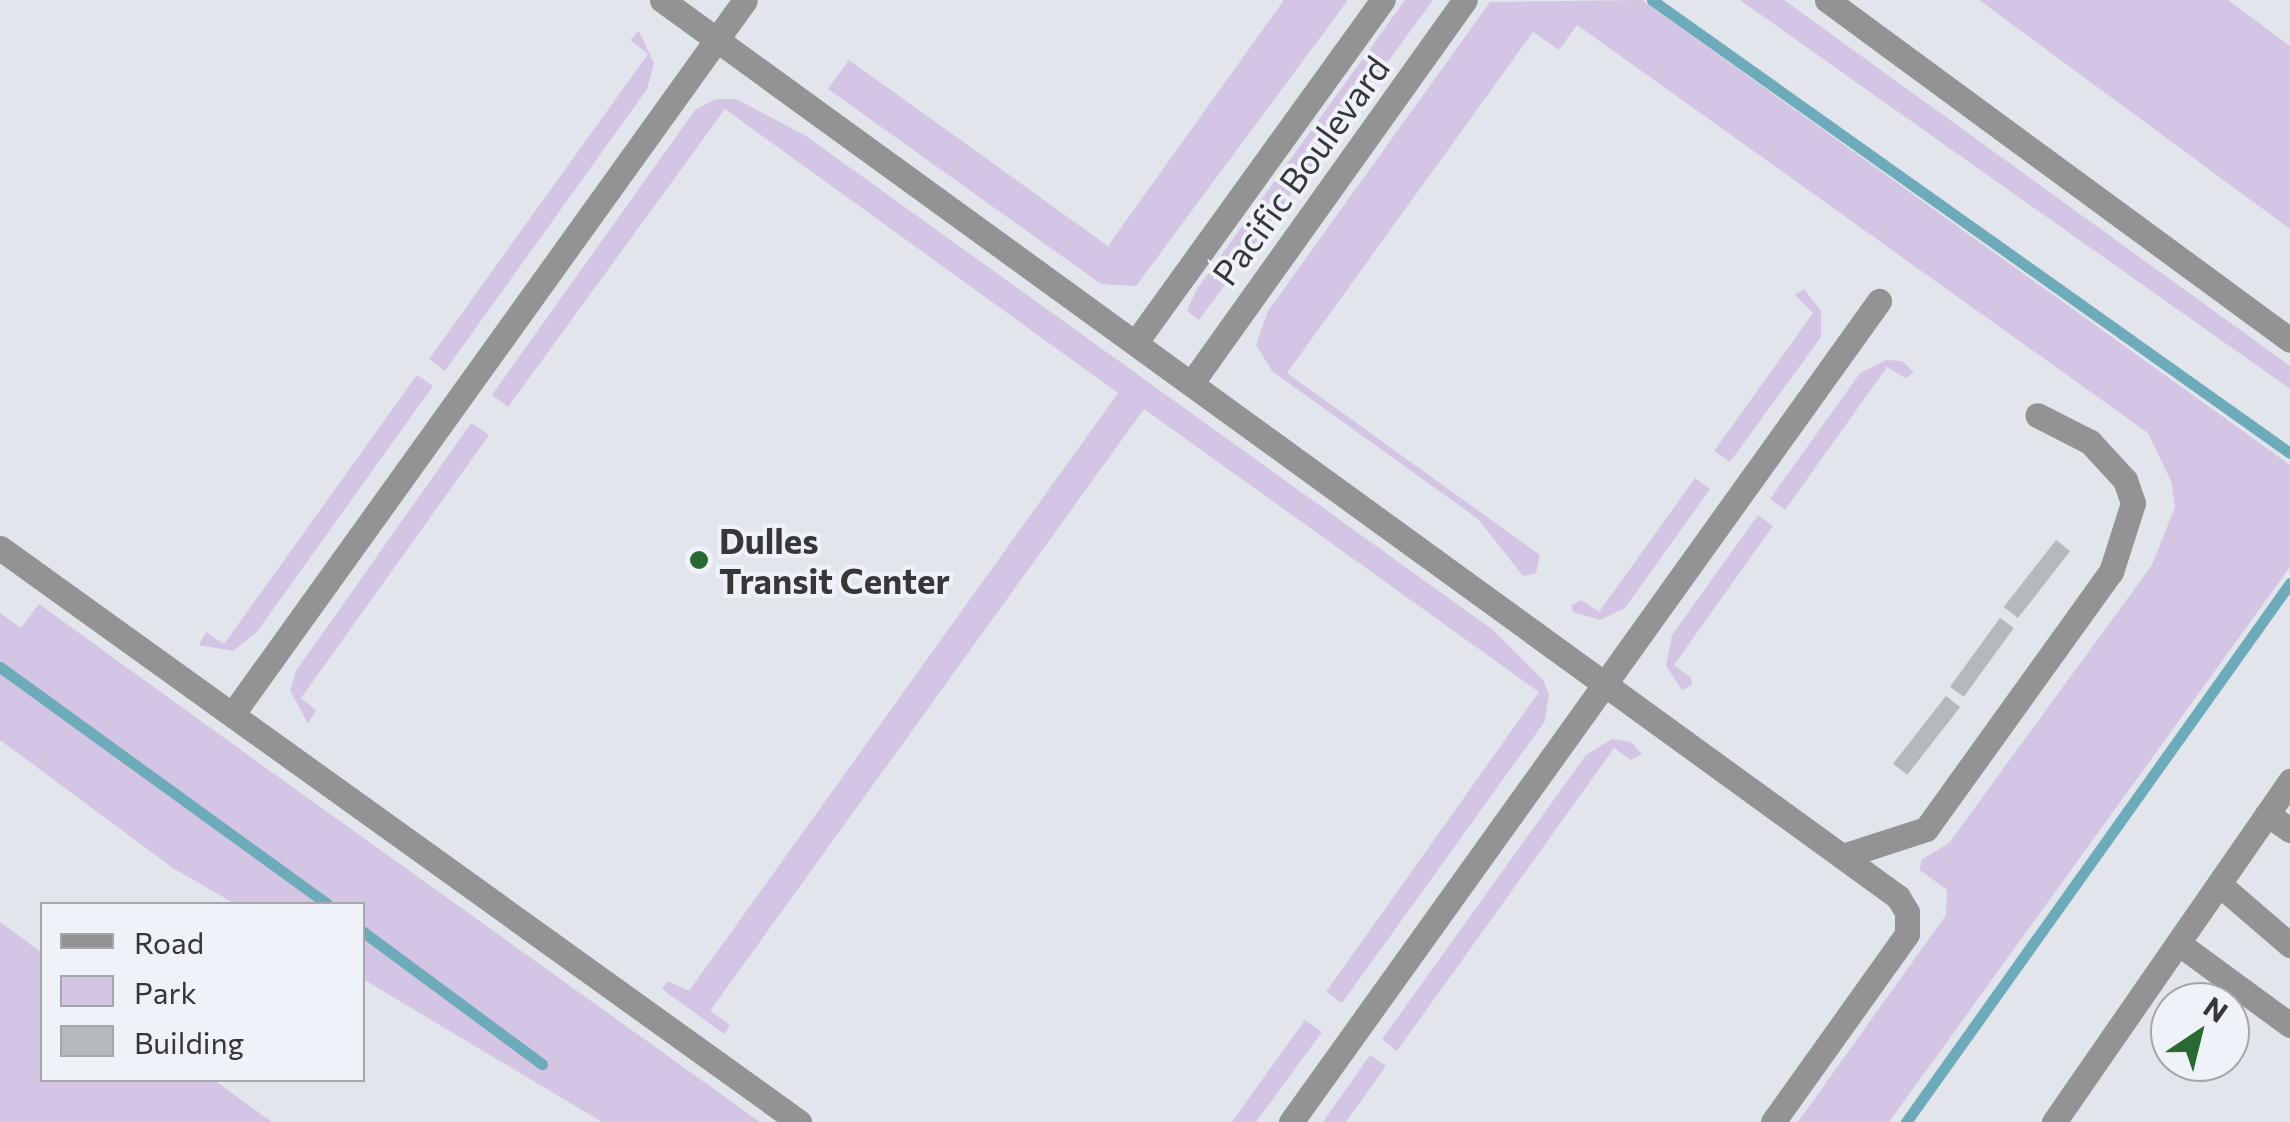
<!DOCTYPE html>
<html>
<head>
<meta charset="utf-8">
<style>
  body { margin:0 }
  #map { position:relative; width:2290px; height:1122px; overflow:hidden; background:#e2e5eb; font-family:Commissioner,sans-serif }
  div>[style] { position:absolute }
  .green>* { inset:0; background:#d4c5e4 }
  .stream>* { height:11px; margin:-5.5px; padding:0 5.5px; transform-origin:5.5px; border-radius:5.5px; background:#6dabba }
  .building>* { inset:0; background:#b3b9bd; transform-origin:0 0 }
  .minor>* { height:25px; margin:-12.5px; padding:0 12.5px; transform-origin:12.5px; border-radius:12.5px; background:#939396 }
  .dots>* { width:28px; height:28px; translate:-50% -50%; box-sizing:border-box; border:5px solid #eff2f8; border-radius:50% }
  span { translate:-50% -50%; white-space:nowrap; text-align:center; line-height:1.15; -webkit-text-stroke:8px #eff2f8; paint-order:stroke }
  .street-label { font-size:35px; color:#36373a }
  .poi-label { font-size:35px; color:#36373a; font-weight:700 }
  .left { translate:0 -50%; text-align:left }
  .legend { position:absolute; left:40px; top:902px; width:325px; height:180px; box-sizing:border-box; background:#eff2f8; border:2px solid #a5a7ac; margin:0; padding:12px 18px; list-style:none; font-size:30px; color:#36373a }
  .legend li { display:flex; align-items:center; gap:20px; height:50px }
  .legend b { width:50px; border:2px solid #a5a7ac }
  .north { position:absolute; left:2150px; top:982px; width:100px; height:100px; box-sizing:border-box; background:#eff2f8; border:2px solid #a5a7ac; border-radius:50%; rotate:35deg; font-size:28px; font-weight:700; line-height:40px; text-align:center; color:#36373a }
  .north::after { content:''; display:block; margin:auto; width:35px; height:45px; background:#296932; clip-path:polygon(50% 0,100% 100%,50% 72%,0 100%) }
</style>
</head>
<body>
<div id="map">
  <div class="green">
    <div style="clip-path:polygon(1284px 0,1348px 0,1136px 286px,1101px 284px,828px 89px,849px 60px,1108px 246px)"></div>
    <div style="clip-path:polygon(1405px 0,1433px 0,1199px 320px,1187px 311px,1197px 289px)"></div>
    <div style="clip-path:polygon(1642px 0,2290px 465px,2290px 567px,1889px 1122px,1798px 1122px,1946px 915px,1947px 890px,1920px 870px,1921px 860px,1949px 843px,2152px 565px,2175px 507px,2171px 481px,2148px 433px,1577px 25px,1559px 50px,1533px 32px,1287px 373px,1540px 555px,1536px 573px,1523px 576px,1478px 519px,1272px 371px,1256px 345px,1268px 311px,1490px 2px)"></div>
    <div style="clip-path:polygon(1740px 0,1784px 0,2290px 366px,2290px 389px)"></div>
    <div style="clip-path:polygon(1979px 0,2228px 0,2290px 46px,2290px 229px)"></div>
    <div style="clip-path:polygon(639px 31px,654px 63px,647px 89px,445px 371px,429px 359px,648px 54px,630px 40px)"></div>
    <div style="clip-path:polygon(716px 99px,736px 99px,806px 136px,1493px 630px,1543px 680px,1549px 695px,1545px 721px,1342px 1003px,1326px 992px,1539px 692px,1144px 409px,710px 1011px,730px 1025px,724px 1034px,662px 989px,668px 981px,689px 991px,1118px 393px,725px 109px,508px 407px,492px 395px,695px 110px)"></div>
    <div style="clip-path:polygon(1804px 289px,1821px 311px,1821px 337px,1730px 462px,1714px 451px,1813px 313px,1795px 295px)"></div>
    <div style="clip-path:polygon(1886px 360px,1902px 361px,1914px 373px,1905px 378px,1887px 367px,1785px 510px,1770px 499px,1860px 373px)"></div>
    <div style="clip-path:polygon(417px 375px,433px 386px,256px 633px,233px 651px,199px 645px,206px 632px,224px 644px)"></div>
    <div style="clip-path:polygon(471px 423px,489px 435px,301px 698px,316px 710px,308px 724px,290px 690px,296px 671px)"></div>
    <div style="clip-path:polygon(1695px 478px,1710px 489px,1625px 608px,1600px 620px,1573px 612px,1571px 605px,1581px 600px,1599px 612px)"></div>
    <div style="clip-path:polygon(1758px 515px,1773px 526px,1674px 665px,1691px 678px,1692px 685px,1682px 690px,1666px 666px,1672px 635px)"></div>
    <div style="clip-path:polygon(39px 604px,259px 763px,760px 1122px,602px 1122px,363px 979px,362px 904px,235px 904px,173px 868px,0 740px,0 613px,21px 628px)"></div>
    <div style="clip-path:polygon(1612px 739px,1631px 742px,1642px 754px,1631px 760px,1614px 748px,1397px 1051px,1382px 1039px,1586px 755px)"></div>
    <div style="clip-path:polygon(0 922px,42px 953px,42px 1080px,214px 1080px,272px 1122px,0 1122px)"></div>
    <div style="clip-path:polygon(1305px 1020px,1322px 1032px,1256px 1122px,1232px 1122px)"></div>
    <div style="clip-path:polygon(1370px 1055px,1386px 1066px,1346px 1122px,1323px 1122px)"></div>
  </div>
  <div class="stream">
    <div style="left:1652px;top:0;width:782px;rotate:35.38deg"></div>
    <div style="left:0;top:667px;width:404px;rotate:35.9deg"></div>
    <div style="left:362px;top:931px;width:224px;rotate:36.5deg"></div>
    <div style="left:1906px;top:1122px;width:662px;rotate:-54.53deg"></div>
  </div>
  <div class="building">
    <div style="left:2056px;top:540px;width:18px;height:85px;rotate:38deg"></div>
    <div style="left:2000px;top:618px;width:17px;height:85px;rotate:36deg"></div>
    <div style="left:1946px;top:696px;width:18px;height:86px;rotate:38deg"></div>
  </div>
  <div class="minor">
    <div style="left:662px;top:0;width:1527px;rotate:35.97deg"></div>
    <div style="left:1898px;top:897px;width:17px;rotate:59deg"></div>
    <div style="left:1907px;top:912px;width:22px;rotate:90deg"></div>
    <div style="left:1907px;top:934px;width:231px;rotate:125.5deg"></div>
    <div style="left:1827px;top:0;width:574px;rotate:36.29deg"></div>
    <div style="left:1136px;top:342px;width:422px;rotate:-54.2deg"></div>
    <div style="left:1193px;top:381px;width:468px;rotate:-54.5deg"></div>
    <div style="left:0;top:548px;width:984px;rotate:35.69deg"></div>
    <div style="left:234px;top:712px;width:876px;rotate:-54.33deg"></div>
    <div style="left:2267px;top:814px;width:28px;rotate:35deg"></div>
    <div style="left:1843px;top:856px;width:87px;rotate:-18deg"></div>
    <div style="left:1926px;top:829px;width:317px;rotate:-54.3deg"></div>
    <div style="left:2111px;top:572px;width:72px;rotate:-72.3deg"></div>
    <div style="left:2133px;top:503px;width:24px;rotate:-109deg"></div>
    <div style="left:2125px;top:480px;width:52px;rotate:-132.6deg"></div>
    <div style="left:2090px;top:442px;width:59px;rotate:-153deg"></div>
    <div style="left:2219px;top:884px;width:94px;rotate:40.7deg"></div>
    <div style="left:2178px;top:943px;width:139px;rotate:36.2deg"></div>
    <div style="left:1291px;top:1122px;width:1010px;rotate:-54.39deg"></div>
    <div style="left:2054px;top:1122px;width:415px;rotate:-55.3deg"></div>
  </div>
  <div class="dots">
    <div style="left:699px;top:560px;background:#296932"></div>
  </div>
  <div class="street-label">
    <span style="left:1300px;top:170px;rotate:-54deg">Pacific Boulevard</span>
  </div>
  <div class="poi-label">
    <span class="left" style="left:719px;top:560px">Dulles<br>Transit Center</span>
  </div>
  <ul class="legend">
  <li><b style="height:12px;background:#939396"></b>Road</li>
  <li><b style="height:28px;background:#d4c5e4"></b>Park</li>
  <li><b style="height:28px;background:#b3b9bd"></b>Building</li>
  </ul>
  <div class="north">N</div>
</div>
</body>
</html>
